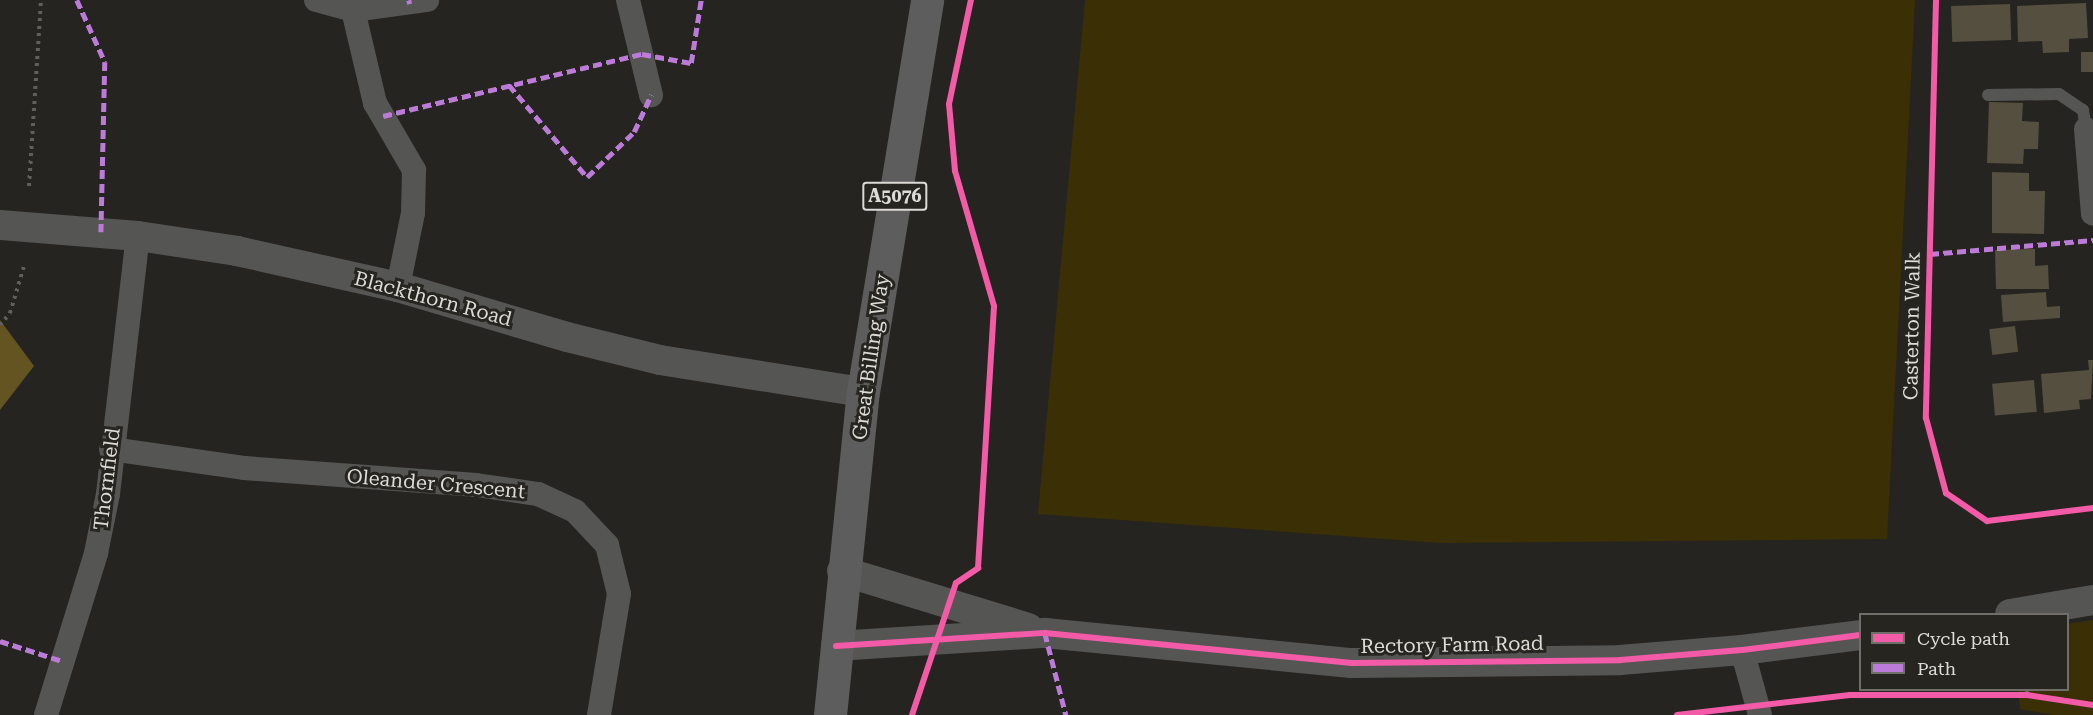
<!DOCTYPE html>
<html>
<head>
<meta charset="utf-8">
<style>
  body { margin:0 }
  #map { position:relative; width:2093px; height:715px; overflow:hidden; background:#252420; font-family:"Roboto Serif",serif }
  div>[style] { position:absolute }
  .green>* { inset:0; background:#3b3005 }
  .forest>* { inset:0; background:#645422 }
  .building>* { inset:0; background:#544f3e; transform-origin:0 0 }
  .path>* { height:4px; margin-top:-2px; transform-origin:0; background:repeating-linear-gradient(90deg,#5f5f5e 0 3px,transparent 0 7.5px) }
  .service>* { height:12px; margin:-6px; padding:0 6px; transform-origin:6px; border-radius:6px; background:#555554 }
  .minor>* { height:24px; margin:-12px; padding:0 12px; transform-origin:12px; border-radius:12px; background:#555554 }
  .tertiary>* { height:30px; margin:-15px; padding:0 15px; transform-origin:15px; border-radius:15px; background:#555554 }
  .primary>* { height:33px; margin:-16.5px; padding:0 16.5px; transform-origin:16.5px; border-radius:16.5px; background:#5e5d5e }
  .quiet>* { height:4.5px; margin-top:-2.25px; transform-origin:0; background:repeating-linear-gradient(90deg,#bd7bd9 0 9px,transparent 0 13.5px) }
  .cycleway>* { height:6px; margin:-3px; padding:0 3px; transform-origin:3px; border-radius:3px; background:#f35aa7 }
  span { translate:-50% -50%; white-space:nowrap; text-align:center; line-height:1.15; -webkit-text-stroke:6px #26251f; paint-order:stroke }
  .shield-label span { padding:2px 4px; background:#26251f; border:2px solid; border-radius:4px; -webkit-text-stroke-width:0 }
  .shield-label { font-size:18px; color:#dddbd8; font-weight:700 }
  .street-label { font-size:20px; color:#dddbd8 }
  .legend { position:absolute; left:1859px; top:613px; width:210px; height:78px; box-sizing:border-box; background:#26251f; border:2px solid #6f6e69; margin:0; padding:8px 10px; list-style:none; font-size:18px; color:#dddbd8 }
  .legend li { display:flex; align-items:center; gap:12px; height:30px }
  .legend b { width:30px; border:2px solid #6f6e69 }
</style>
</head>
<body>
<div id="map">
  <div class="green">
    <div style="clip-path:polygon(1085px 0,1915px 0,1887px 539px,1442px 543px,1038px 514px)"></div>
    <div style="clip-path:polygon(2093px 620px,2093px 715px,2054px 715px,2020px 709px,2018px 690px,2068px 690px,2068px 624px)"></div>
  </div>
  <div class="forest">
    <div style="clip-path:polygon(0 320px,34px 366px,0 410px)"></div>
  </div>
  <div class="building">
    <div style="clip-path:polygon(2086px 3px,2088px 38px,2069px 39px,2069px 52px,2043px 53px,2042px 41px,2018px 42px,2017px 6px)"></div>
    <div style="left:2010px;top:4px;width:36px;height:59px;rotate:88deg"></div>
    <div style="left:2093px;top:52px;width:20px;height:12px;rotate:90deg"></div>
    <div style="clip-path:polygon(1989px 102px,2023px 103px,2022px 121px,2039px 122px,2038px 149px,2024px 149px,2023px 164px,1987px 163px)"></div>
    <div style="clip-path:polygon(1992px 172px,2029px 173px,2029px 191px,2045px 191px,2044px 234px,1992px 233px)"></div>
    <div style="clip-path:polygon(2035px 249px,2035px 266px,2048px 265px,2049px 289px,1996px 289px,1995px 250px)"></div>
    <div style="clip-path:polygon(2046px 292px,2047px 307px,2060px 306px,2060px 318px,2003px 322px,2001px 295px)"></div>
    <div style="left:2015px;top:326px;width:26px;height:26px;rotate:83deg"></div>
    <div style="clip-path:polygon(2088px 360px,2093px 360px,2091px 399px,2079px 400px,2080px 409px,2044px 413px,2041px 374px,2089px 370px)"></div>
    <div style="left:2034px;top:380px;width:32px;height:42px;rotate:85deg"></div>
  </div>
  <div class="path">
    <div style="left:29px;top:186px;width:186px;rotate:-86.3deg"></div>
    <div style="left:0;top:325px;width:16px;rotate:-50deg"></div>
    <div style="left:10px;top:313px;width:49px;rotate:-73.4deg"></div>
    <div style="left:2026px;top:690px;width:8px;rotate:45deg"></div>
  </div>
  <div class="service">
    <div style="left:1988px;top:95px;width:71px;rotate:-0.8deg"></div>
    <div style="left:2059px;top:94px;width:29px;rotate:34deg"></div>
    <div style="left:2083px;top:110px;width:19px;rotate:81deg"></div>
  </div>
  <div class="minor">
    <div style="left:316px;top:0;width:38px;rotate:15deg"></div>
    <div style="left:353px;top:10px;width:75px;rotate:-7.7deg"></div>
    <div style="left:628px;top:0;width:98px;rotate:76.4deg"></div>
    <div style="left:353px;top:10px;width:96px;rotate:76.7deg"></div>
    <div style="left:375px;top:103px;width:78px;rotate:59.8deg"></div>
    <div style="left:414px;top:170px;width:43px;rotate:91.3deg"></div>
    <div style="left:413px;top:213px;width:76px;rotate:101.5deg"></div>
    <div style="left:2086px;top:129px;width:85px;rotate:85.3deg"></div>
    <div style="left:111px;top:449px;width:134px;rotate:8.1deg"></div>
    <div style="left:244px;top:468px;width:233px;rotate:4.2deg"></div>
    <div style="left:476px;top:485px;width:63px;rotate:8.3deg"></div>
    <div style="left:538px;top:494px;width:41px;rotate:24.7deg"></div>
    <div style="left:575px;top:511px;width:47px;rotate:46.7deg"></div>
    <div style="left:607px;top:545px;width:50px;rotate:76.2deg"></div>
    <div style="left:619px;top:594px;width:123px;rotate:99.4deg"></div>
    <div style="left:1742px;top:650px;width:67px;rotate:74.5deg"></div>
    <div style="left:46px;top:715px;width:170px;rotate:-72.8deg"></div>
    <div style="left:96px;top:553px;width:60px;rotate:-78.5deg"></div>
    <div style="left:108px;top:494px;width:260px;rotate:-83.4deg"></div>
  </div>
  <div class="tertiary">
    <div style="left:0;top:225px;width:138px;rotate:4.6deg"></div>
    <div style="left:138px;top:236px;width:100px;rotate:8.6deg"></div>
    <div style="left:237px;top:251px;width:165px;rotate:12.6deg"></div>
    <div style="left:398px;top:287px;width:176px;rotate:16.5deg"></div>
    <div style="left:567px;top:337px;width:96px;rotate:13.9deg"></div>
    <div style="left:660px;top:360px;width:206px;rotate:9deg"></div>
    <div style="left:842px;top:571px;width:195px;rotate:17deg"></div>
    <div style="left:2010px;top:614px;width:84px;rotate:-9.6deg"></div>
    <div style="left:836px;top:646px;width:209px;rotate:-3.6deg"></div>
    <div style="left:1045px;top:633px;width:308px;rotate:5.6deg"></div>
    <div style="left:1352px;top:663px;width:268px;rotate:-0.6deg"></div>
    <div style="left:1620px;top:660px;width:122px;rotate:-4.7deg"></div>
    <div style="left:1742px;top:650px;width:119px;rotate:-7.2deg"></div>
  </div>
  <div class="primary">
    <div style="left:830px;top:715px;width:325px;rotate:-84.2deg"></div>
    <div style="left:863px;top:392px;width:397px;rotate:-80.7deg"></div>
  </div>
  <div class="quiet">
    <div style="left:77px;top:0;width:68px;rotate:65.7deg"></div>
    <div style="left:105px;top:62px;width:170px;rotate:91.3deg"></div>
    <div style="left:409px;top:0;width:4px;rotate:76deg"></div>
    <div style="left:509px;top:85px;width:121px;rotate:49.7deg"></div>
    <div style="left:587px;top:177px;width:65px;rotate:-43.8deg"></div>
    <div style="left:634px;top:132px;width:41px;rotate:-65.3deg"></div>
    <div style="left:383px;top:116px;width:266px;rotate:-13.5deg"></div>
    <div style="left:642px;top:54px;width:50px;rotate:10.4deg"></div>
    <div style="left:691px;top:63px;width:64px;rotate:-81deg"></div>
    <div style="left:1930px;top:254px;width:164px;rotate:-4.9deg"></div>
    <div style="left:1045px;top:633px;width:85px;rotate:75.6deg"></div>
    <div style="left:0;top:641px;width:65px;rotate:17.9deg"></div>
  </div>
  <div class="cycleway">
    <div style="left:1936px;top:0;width:418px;rotate:91.4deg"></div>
    <div style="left:1926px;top:418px;width:78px;rotate:75.1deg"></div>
    <div style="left:1946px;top:493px;width:50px;rotate:34.3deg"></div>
    <div style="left:1987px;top:521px;width:107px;rotate:-7deg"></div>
    <div style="left:836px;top:646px;width:209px;rotate:-3.6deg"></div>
    <div style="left:1045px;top:633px;width:308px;rotate:5.6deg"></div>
    <div style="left:1352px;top:663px;width:268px;rotate:-0.6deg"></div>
    <div style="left:1620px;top:660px;width:122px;rotate:-4.7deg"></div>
    <div style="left:1742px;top:650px;width:119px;rotate:-7.2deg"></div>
    <div style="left:912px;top:715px;width:139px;rotate:-71.6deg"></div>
    <div style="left:956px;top:583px;width:27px;rotate:-34deg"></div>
    <div style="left:978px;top:568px;width:262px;rotate:-86.5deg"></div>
    <div style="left:994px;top:306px;width:141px;rotate:-106.1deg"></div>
    <div style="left:955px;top:171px;width:67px;rotate:-95.1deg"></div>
    <div style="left:949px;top:104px;width:106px;rotate:-78.1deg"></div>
    <div style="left:1677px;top:715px;width:174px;rotate:-6.6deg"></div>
    <div style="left:1850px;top:695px;width:177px"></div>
    <div style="left:2027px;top:695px;width:67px;rotate:8.6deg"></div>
  </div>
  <div class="shield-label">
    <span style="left:895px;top:196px">A5076</span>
  </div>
  <div class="street-label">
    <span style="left:433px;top:299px;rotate:15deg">Blackthorn Road</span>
    <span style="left:1912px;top:326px;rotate:-89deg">Casterton Walk</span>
    <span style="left:871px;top:357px;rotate:-82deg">Great Billing Way</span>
    <span style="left:107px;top:479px;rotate:-83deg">Thornfield</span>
    <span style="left:436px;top:484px;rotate:5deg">Oleander Crescent</span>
    <span style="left:1452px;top:645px;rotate:-1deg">Rectory Farm Road</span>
  </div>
  <ul class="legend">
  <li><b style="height:8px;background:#f35aa7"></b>Cycle path</li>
  <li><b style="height:8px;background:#bd7bd9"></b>Path</li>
  </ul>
</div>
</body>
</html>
